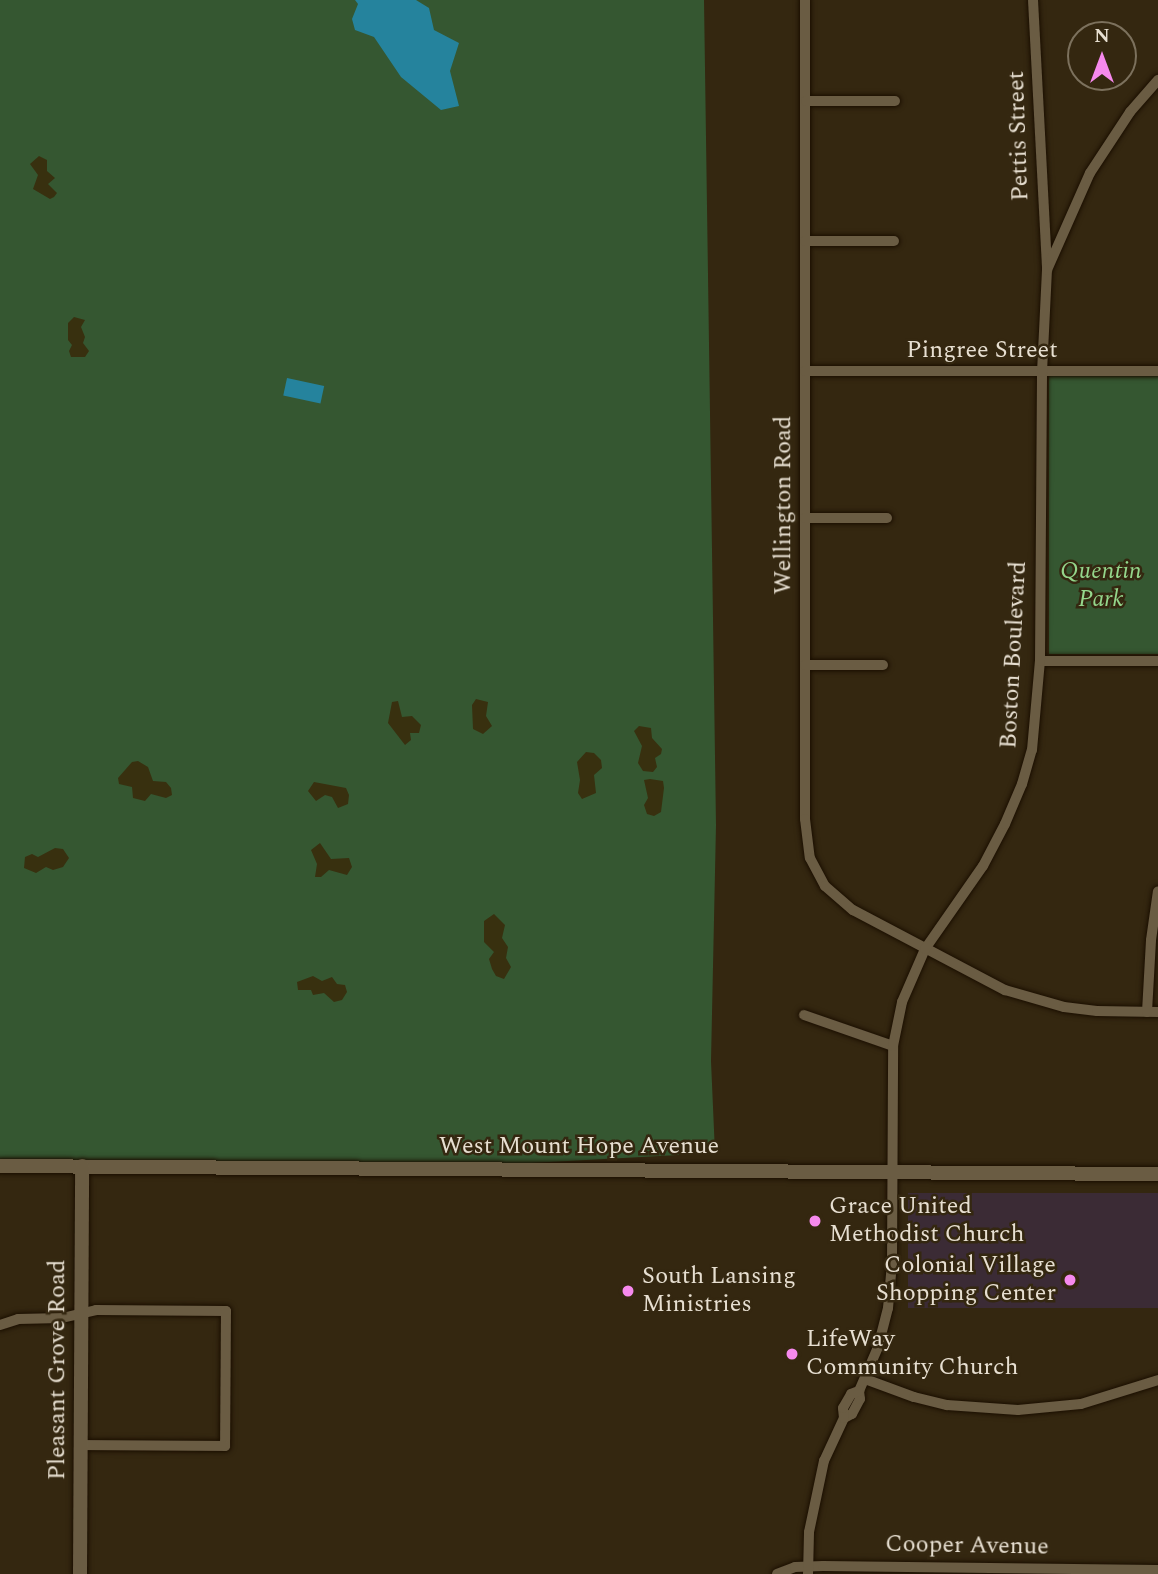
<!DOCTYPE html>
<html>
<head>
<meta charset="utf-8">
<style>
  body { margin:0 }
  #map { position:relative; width:1158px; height:1574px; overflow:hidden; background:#342710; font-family:Spectral,serif }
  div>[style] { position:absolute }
  .commercial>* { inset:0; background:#3b2b35; transform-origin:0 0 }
  .green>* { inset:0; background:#355731; transform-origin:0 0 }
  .sand>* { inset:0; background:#38300f }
  .water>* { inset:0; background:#25839d; transform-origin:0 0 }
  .roads { filter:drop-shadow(0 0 2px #1b0f00) drop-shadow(0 0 2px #1b0f00) }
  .minor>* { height:10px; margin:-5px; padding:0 5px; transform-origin:5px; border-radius:5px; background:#6a5c43 }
  .tertiary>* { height:14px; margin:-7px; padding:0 7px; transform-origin:7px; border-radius:7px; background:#6a5c43 }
  .dots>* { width:19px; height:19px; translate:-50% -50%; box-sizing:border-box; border:4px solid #342710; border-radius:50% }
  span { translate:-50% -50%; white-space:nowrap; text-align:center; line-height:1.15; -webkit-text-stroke:5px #342710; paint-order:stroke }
  .street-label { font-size:24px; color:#e7dfd1 }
  .park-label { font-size:24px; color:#94d68b; font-style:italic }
  .poi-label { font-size:24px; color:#e7dfd1 }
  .left { translate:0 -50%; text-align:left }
  .right { translate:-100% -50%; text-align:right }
  .north { position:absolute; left:1067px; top:21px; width:70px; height:70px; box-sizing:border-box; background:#342710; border:2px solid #7c715d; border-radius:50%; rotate:0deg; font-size:19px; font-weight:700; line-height:28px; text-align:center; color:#e7dfd1 }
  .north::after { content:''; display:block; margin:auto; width:24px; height:32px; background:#f689ed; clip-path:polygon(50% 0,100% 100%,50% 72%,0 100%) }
</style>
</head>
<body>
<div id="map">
  <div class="commercial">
    <div style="left:908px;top:1193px;width:250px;height:115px"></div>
  </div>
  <div class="green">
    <div style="clip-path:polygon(0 0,704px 0,716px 825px,711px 1061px,715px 1153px,438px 1168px,0 1167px)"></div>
    <div style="left:1158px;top:368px;width:286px;height:109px;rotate:90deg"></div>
  </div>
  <div class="sand">
    <div style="clip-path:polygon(39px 156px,47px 160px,47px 171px,55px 178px,48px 184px,57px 193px,54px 197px,50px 199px,33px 189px,38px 175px,30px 164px)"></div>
    <div style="clip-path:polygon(74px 317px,85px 320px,81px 327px,85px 337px,83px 343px,89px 351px,85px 357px,71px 357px,69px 351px,72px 345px,68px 340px,68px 323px)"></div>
    <div style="clip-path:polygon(476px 699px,488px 702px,486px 716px,492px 726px,483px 734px,473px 729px,472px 705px)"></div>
    <div style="clip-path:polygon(398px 701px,402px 717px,412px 716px,421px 725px,419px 733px,410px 733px,411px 740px,405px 745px,388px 723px,392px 702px)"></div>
    <div style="clip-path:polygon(639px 726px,651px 728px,652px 738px,662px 749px,661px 754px,655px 758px,657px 767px,653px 772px,643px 771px,638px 763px,642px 746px,634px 731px)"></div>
    <div style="clip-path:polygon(586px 752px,594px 753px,601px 760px,602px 768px,594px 775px,596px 793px,582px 799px,578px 793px,580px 780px,577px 762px)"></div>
    <div style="clip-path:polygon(138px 761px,148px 767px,153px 781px,166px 782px,171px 788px,172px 795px,166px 798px,151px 794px,145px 801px,133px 798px,132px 787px,119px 784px,118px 778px,132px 762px)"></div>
    <div style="clip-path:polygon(650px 779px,663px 781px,664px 788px,661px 812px,654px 816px,647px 814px,644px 805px,648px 798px,644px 780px)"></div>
    <div style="clip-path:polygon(314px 782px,346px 788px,349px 795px,348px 804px,338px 808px,332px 797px,325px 795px,316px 801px,308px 791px)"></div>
    <div style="clip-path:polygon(320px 843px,331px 859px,349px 858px,352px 867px,347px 875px,329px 870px,321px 877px,315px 877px,317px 864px,311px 850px)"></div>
    <div style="clip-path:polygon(55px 848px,63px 849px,69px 858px,63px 867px,53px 870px,46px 867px,36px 873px,24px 868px,25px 857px,32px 854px,38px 857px)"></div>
    <div style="clip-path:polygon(494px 914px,505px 925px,502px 938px,508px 947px,506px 958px,511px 967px,504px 979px,496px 976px,492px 969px,489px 959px,494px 952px,484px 942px,484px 921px)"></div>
    <div style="clip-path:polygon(313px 976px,322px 981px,332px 977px,337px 984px,345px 985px,347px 992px,342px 1000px,334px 1002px,324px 993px,313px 995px,311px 990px,298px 990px,297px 982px)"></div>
  </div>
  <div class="water">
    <div style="clip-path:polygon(355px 0,416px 0,429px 8px,434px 30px,459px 43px,450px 71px,459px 106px,441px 110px,401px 77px,374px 37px,355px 30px,352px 19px,358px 4px)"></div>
    <div style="left:287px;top:378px;width:38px;height:18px;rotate:12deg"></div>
  </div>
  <div class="roads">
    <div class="minor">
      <div style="left:805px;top:0;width:819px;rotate:90deg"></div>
      <div style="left:805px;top:819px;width:39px;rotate:83deg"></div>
      <div style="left:810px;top:858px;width:32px;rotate:62deg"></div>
      <div style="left:825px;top:886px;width:37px;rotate:41deg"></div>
      <div style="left:853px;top:910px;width:172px;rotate:27.8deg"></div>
      <div style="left:1005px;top:990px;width:61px;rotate:16.1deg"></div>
      <div style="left:1064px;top:1007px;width:33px;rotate:7deg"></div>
      <div style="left:1097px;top:1011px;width:61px;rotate:0.9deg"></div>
      <div style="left:1033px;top:0;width:270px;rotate:87deg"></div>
      <div style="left:806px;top:101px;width:89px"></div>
      <div style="left:805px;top:241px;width:89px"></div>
      <div style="left:805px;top:371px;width:353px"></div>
      <div style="left:805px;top:518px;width:82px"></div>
      <div style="left:1040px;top:661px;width:118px"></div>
      <div style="left:805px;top:665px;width:78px"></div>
      <div style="left:1147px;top:1012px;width:72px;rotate:-86.8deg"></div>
      <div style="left:1151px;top:940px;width:49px;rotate:-81.9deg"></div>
      <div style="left:804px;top:1015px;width:94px;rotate:19.2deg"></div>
      <div style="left:0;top:1325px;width:19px;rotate:-18deg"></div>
      <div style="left:18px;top:1319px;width:44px;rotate:-1.3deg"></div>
      <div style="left:62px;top:1318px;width:35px;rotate:-13deg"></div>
      <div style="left:96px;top:1310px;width:130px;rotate:0.4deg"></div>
      <div style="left:226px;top:1311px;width:135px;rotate:90.4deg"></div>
      <div style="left:225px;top:1446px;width:143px;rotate:-179.6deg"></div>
      <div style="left:865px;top:1379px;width:52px;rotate:20.2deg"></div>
      <div style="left:914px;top:1397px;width:34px;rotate:14deg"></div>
      <div style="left:947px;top:1405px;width:71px;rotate:4deg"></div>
      <div style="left:1018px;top:1410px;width:63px;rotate:-5.4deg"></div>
      <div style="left:1081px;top:1404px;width:81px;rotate:-17.3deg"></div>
      <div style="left:844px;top:1418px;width:9px;rotate:-27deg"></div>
      <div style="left:852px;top:1414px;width:17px;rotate:-62deg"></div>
      <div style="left:860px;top:1399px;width:8px;rotate:-97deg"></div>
      <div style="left:859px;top:1391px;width:48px;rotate:-66.6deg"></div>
      <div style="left:878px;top:1347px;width:40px;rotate:-75.6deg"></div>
      <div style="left:888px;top:1308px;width:45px;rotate:-84.9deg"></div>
      <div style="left:892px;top:1263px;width:217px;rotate:-89.7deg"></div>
      <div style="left:893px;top:1046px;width:45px;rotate:-78.4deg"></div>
      <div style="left:902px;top:1002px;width:58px;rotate:-66.5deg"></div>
      <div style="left:925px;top:949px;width:101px;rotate:-55.1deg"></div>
      <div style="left:983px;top:866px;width:47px;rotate:-62.4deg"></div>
      <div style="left:1005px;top:824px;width:43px;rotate:-67deg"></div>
      <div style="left:1022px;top:784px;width:35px;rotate:-74deg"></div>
      <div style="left:1032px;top:750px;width:89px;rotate:-84.9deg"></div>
      <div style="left:1040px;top:661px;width:289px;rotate:-89.6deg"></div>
      <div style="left:1042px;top:372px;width:102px;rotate:-87.2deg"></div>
      <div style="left:1047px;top:270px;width:106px;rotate:-66.1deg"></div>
      <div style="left:1090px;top:173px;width:73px;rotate:-56.7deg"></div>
      <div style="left:1130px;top:112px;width:43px;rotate:-48.8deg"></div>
      <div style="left:777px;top:1574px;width:19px;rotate:-21deg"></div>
      <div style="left:795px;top:1567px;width:28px;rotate:-2deg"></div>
      <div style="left:823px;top:1566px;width:335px;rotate:0.7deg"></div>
      <div style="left:808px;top:1574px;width:42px;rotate:-88.6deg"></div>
      <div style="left:809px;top:1532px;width:73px;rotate:-78.1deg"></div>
      <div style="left:824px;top:1461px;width:47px;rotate:-65.1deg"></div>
      <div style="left:844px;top:1418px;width:10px;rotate:-96deg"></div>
      <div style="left:843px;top:1408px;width:16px;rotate:-60deg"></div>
      <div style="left:851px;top:1394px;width:9px;rotate:-21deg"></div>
    </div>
    <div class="tertiary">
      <div style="left:0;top:1166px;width:1158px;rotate:0.4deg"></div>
      <div style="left:80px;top:1574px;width:408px;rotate:-89.7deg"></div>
    </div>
  </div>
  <div class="dots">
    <div style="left:815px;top:1221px;background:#f689ed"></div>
    <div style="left:1070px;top:1280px;background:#f689ed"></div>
    <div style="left:628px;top:1291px;background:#f689ed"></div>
    <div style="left:792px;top:1354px;background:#f689ed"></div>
  </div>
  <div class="street-label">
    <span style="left:1019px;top:136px;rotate:-92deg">Pettis Street</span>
    <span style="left:982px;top:351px">Pingree Street</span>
    <span style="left:784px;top:505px;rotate:-90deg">Wellington Road</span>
    <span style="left:1014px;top:655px;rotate:-87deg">Boston Boulevard</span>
    <span style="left:579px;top:1147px">West Mount Hope Avenue</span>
    <span style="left:58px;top:1370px;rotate:-90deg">Pleasant Grove Road</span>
    <span style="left:967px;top:1546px;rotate:1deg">Cooper Avenue</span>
  </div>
  <div class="park-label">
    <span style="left:1101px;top:586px">Quentin<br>Park</span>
  </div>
  <div class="poi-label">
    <span class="left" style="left:829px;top:1221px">Grace United<br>Methodist Church</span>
    <span class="right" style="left:1056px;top:1280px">Colonial Village<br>Shopping Center</span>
    <span class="left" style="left:642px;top:1291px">South Lansing<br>Ministries</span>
    <span class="left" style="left:806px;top:1354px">LifeWay<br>Community Church</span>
  </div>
  <div class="north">N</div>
</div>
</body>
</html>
